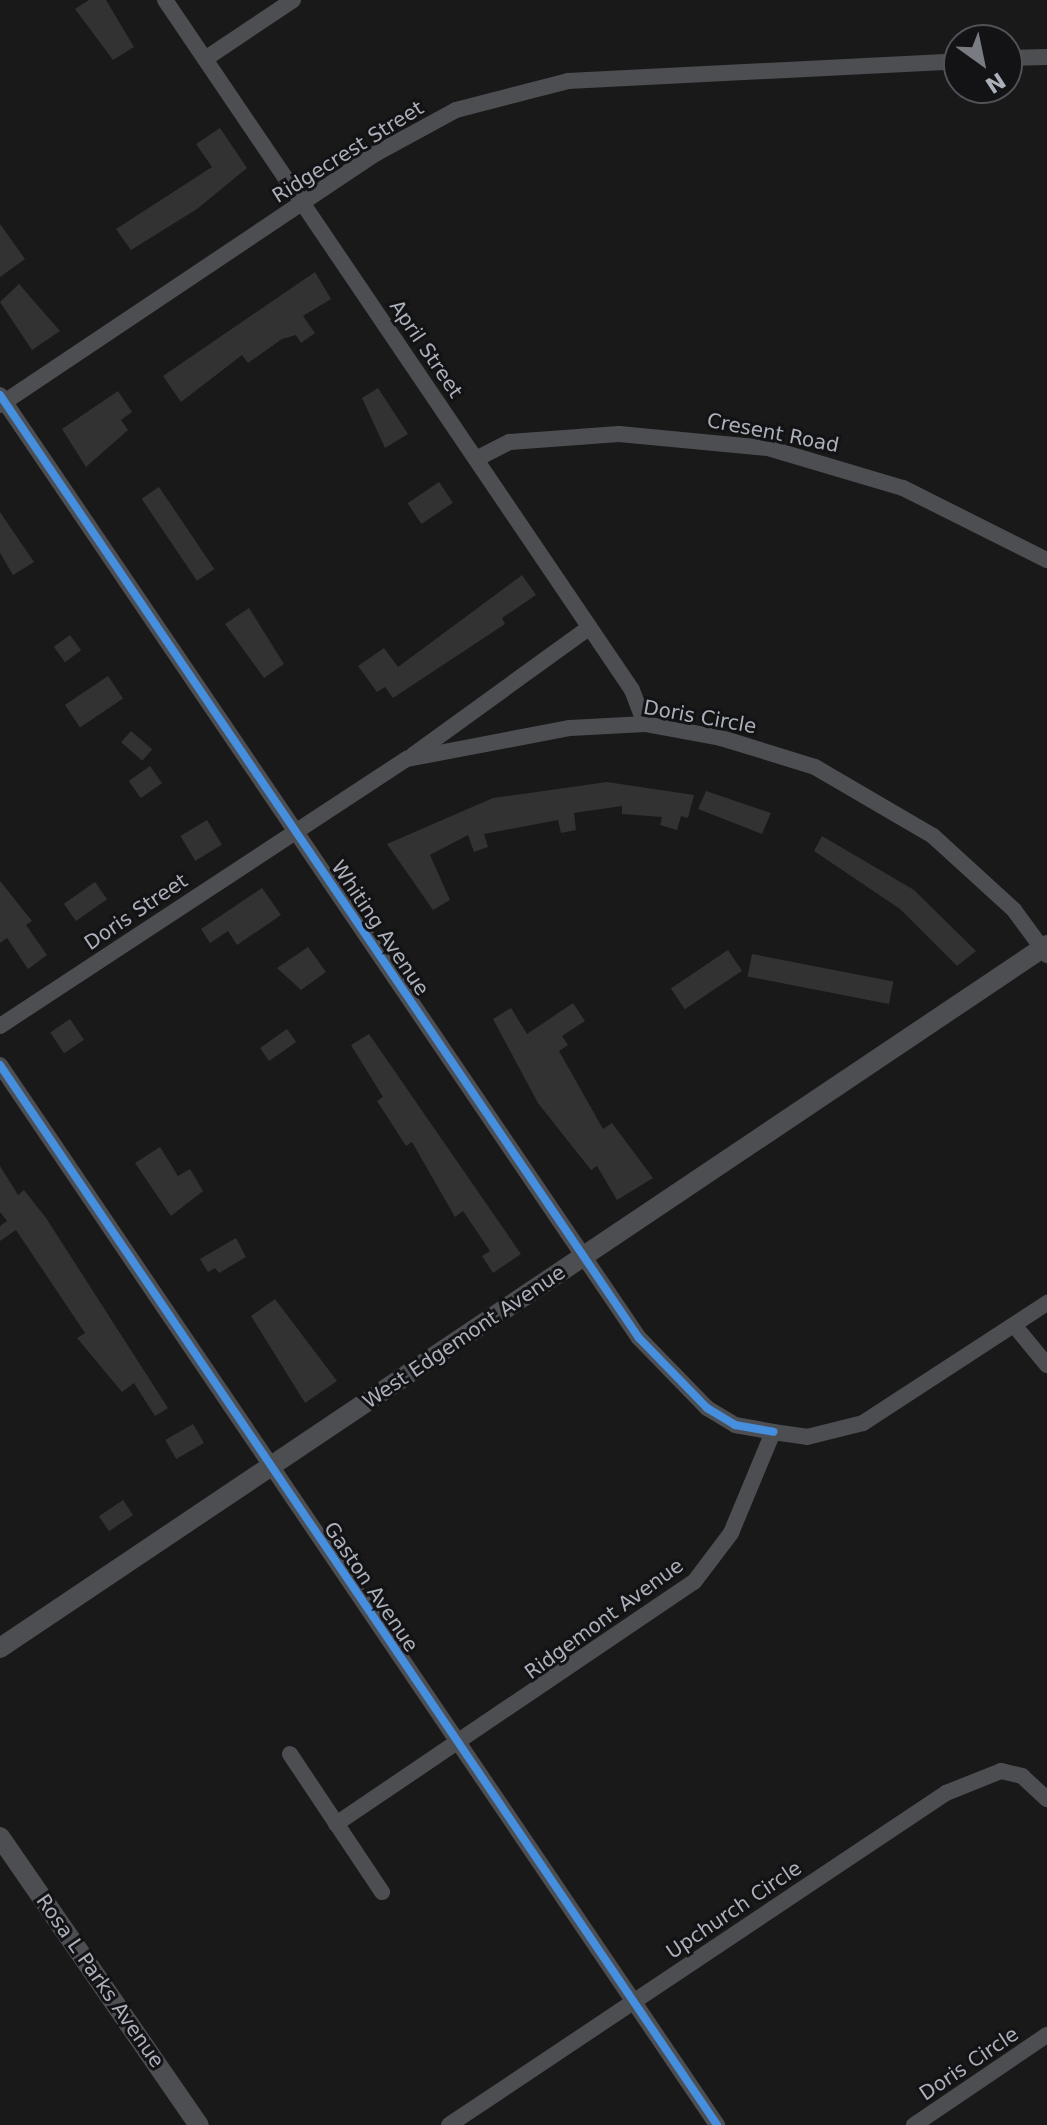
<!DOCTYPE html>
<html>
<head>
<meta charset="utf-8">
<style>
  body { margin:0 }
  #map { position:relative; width:1047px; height:2125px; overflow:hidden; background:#191919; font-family:"DejaVu Sans",sans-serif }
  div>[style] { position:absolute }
  .building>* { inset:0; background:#323233; transform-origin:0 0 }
  .minor>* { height:16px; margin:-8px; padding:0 8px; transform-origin:8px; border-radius:8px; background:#4d4e52 }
  .tertiary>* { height:20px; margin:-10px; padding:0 10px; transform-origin:10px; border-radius:10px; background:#4d4e52 }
  .cycleway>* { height:8px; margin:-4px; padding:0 4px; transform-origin:4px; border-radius:4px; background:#468fdf }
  span { translate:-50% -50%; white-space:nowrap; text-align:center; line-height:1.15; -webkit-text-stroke:6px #131315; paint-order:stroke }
  .street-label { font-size:20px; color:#abb0ba }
  .north { position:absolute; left:943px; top:24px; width:80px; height:80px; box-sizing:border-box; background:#131315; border:2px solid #505257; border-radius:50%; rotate:147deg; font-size:22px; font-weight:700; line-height:32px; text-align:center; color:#abb0ba }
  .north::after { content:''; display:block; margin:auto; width:28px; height:36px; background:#787b82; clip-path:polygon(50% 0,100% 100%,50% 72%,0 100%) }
</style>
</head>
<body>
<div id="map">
  <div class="building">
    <div style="clip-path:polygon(89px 0,106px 0,134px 47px,113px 60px,75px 9px)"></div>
    <div style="clip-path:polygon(220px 128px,247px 168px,197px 209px,131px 250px,116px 229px,212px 167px,196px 144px)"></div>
    <div style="clip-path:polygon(0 224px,25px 259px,0 277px)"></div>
    <div style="clip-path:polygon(315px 272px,331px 299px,303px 316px,315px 333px,301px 343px,296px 335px,282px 339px,248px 363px,242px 355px,181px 402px,163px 376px)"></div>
    <div style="clip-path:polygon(19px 284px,60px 331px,32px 350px,0 302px)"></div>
    <div style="clip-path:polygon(378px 388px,408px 434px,385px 448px,362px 398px)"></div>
    <div style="clip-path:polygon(118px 391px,132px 412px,121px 420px,128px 430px,86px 467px,62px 429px)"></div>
    <div style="left:439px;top:482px;width:25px;height:38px;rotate:56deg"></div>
    <div style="left:159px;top:487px;width:99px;height:21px;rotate:56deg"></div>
    <div style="clip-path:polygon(0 512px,34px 562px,13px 575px,0 553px)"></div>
    <div style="clip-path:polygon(522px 575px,536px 595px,502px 618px,505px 624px,393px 698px,385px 687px,377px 692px,358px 666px,384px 648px,398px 667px)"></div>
    <div style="clip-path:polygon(249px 608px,284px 664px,264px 678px,225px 624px)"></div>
    <div style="left:70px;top:635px;width:19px;height:20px;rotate:54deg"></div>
    <div style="left:108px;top:676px;width:27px;height:52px;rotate:56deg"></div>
    <div style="left:131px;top:731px;width:28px;height:15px;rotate:41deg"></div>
    <div style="left:150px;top:766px;width:21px;height:26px;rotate:55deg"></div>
    <div style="clip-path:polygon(607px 782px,694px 795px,688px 818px,681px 816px,677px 830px,660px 825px,662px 817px,622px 814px,622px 806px,574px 813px,576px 830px,561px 833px,558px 820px,484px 834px,488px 847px,474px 852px,468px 835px,430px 855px,450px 900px,433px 910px,387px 844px,493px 798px)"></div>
    <div style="clip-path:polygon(706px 791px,771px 813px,762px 834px,698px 809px)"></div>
    <div style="left:207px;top:820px;width:29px;height:31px;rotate:59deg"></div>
    <div style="clip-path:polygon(822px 836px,914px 890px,976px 951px,957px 966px,900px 909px,814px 851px)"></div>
    <div style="clip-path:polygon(0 881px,32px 921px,26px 925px,47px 955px,28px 969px,7px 938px,0 943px)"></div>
    <div style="left:95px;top:882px;width:21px;height:38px;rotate:55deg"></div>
    <div style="clip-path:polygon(262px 888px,281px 915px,237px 945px,228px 931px,210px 943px,201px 929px)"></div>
    <div style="clip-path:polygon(308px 947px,326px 972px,301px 990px,277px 968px)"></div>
    <div style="left:728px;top:950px;width:25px;height:69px;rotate:56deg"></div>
    <div style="left:752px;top:954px;width:144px;height:23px;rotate:11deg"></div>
    <div style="clip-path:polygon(573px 1003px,585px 1021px,562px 1036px,568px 1045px,559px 1051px,603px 1129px,612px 1123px,653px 1178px,617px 1200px,597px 1166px,591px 1170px,538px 1103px,493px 1019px,511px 1008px,527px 1034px)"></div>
    <div style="left:70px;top:1019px;width:25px;height:24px;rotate:56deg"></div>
    <div style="left:287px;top:1029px;width:16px;height:33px;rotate:55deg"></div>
    <div style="clip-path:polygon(369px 1034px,521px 1254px,493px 1273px,482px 1256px,490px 1251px,463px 1211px,455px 1217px,412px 1142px,406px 1146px,377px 1101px,383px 1097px,351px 1045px)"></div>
    <div style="clip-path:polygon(160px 1147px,178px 1176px,190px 1169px,203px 1191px,171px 1216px,135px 1163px)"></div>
    <div style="clip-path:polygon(0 1166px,18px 1195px,24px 1190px,46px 1218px,168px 1408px,155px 1416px,134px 1383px,122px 1392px,77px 1338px,85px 1333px,16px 1230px,0 1241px,0 1226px,7px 1221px,0 1212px)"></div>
    <div style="clip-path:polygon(236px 1238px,246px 1257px,219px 1273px,215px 1268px,208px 1272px,200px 1259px)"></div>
    <div style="clip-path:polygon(275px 1299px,337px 1381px,305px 1403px,251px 1316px)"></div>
    <div style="left:193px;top:1424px;width:22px;height:32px;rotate:60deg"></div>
    <div style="left:123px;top:1500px;width:18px;height:29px;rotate:56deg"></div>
  </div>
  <div class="minor">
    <div style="left:165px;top:0;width:833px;rotate:55.91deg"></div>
    <div style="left:632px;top:690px;width:36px;rotate:69deg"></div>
    <div style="left:1007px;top:58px;width:40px;rotate:-1.4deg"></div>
    <div style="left:205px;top:59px;width:106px;rotate:-33.8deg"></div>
    <div style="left:0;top:395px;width:1139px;rotate:55.88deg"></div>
    <div style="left:639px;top:1338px;width:98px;rotate:45.8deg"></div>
    <div style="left:707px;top:1408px;width:33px;rotate:31deg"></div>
    <div style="left:735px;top:1425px;width:39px;rotate:10deg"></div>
    <div style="left:0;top:405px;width:453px;rotate:-33.8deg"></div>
    <div style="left:377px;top:153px;width:90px;rotate:-28.6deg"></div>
    <div style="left:456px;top:110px;width:116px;rotate:-14.5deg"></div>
    <div style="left:568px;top:81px;width:392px;rotate:-2.9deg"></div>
    <div style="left:476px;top:459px;width:38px;rotate:-27deg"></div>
    <div style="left:510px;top:442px;width:109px;rotate:-4.2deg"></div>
    <div style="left:619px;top:434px;width:150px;rotate:5.4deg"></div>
    <div style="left:768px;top:448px;width:141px;rotate:16.5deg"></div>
    <div style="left:903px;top:488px;width:161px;rotate:26.6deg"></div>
    <div style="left:413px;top:755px;width:218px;rotate:-35.9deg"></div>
    <div style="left:0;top:1026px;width:487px;rotate:-33.3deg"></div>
    <div style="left:407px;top:759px;width:166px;rotate:-10.8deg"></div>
    <div style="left:570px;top:728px;width:75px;rotate:-3.1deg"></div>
    <div style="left:645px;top:724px;width:77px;rotate:10.4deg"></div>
    <div style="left:721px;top:738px;width:98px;rotate:17.1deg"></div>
    <div style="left:815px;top:767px;width:137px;rotate:30.3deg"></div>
    <div style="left:933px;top:836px;width:110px;rotate:42.4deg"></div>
    <div style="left:1014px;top:910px;width:56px;rotate:53.7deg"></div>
    <div style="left:0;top:1065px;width:1280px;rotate:55.92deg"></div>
    <div style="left:1014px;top:1325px;width:52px;rotate:50.5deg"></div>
    <div style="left:290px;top:1754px;width:166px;rotate:56.3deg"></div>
    <div style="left:336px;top:1824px;width:432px;rotate:-34.1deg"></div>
    <div style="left:694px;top:1582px;width:61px;rotate:-52.9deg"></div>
    <div style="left:731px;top:1533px;width:109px;rotate:-67.4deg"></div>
    <div style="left:773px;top:1432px;width:34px;rotate:8deg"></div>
    <div style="left:807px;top:1437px;width:58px;rotate:-14deg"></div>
    <div style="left:863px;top:1423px;width:220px;rotate:-33.1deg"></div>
    <div style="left:449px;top:2125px;width:598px;rotate:-33.74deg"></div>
    <div style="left:946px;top:1793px;width:59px;rotate:-21.8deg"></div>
    <div style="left:1001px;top:1771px;width:22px;rotate:13deg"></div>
    <div style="left:1022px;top:1776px;width:34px;rotate:43deg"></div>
    <div style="left:914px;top:2125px;width:161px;rotate:-34.1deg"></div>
  </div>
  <div class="tertiary">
    <div style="left:0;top:1648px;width:1261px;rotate:-33.88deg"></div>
    <div style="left:0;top:1837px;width:350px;rotate:55.4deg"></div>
  </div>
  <div class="cycleway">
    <div style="left:0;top:395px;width:1139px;rotate:55.88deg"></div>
    <div style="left:639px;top:1338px;width:98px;rotate:45.8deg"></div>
    <div style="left:707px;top:1408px;width:33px;rotate:31deg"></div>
    <div style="left:735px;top:1425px;width:39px;rotate:10deg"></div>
    <div style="left:0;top:1065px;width:1280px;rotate:55.92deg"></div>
  </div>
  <div class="street-label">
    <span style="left:348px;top:152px;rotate:-32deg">Ridgecrest Street</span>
    <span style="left:426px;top:349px;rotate:56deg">April Street</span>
    <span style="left:773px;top:433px;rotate:11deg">Cresent Road</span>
    <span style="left:700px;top:717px;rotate:10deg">Doris Circle</span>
    <span style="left:136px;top:912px;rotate:-34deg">Doris Street</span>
    <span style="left:380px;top:928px;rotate:56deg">Whiting Avenue</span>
    <span style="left:464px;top:1337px;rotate:-34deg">West Edgemont Avenue</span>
    <span style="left:371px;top:1587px;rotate:56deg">Gaston Avenue</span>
    <span style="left:604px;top:1619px;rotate:-36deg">Ridgemont Avenue</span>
    <span style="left:734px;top:1910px;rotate:-34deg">Upchurch Circle</span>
    <span style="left:100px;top:1981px;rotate:55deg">Rosa L Parks Avenue</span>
    <span style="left:969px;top:2064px;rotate:-34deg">Doris Circle</span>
  </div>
  <div class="north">N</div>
</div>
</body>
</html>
